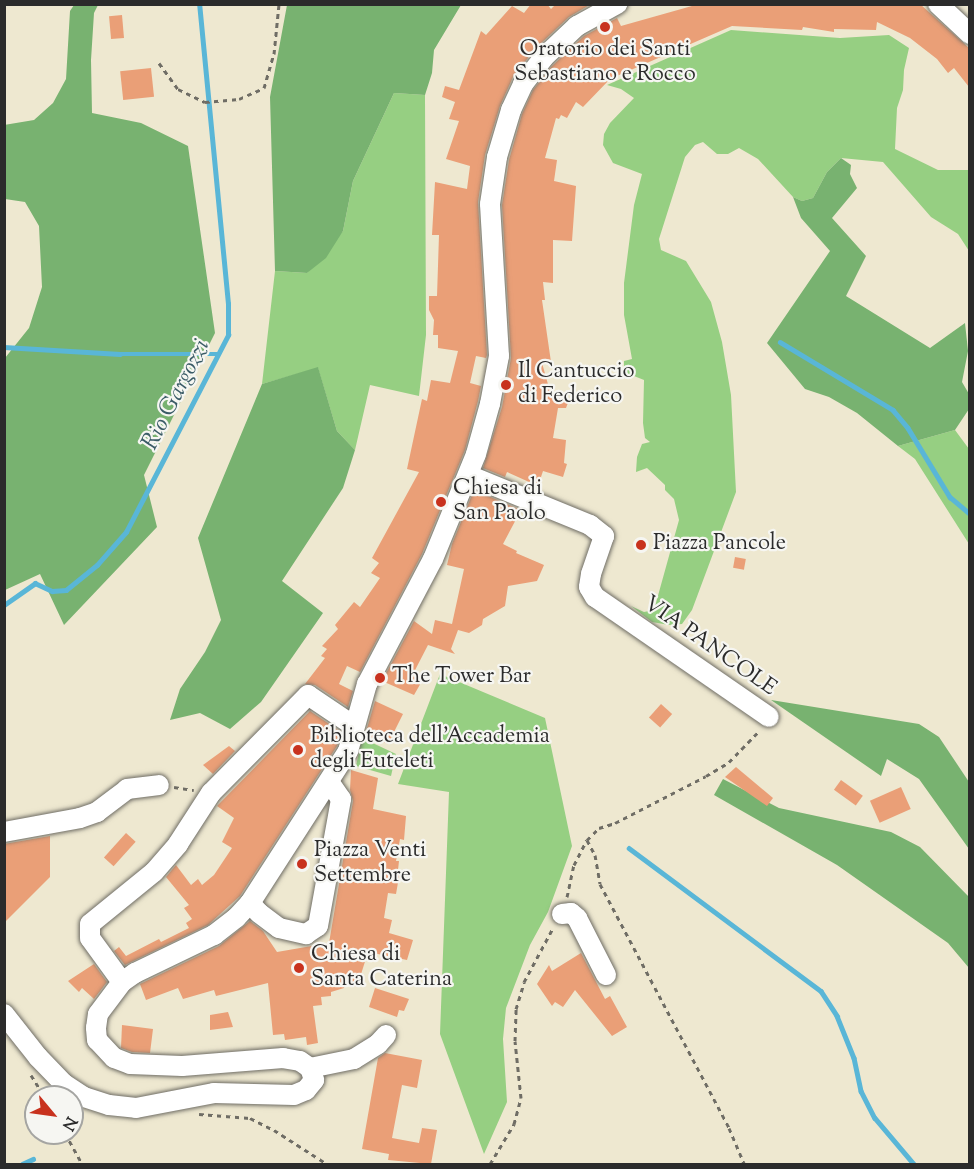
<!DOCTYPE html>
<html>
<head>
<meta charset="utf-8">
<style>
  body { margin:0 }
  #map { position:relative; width:974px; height:1169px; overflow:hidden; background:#eee8d0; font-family:"Sorts Mill Goudy",serif }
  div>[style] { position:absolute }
  .green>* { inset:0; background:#96cf82 }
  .forest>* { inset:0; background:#78b270 }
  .stream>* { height:4.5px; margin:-2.25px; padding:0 2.25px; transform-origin:2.25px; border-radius:2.25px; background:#59b6d7 }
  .building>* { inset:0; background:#ea9f77; transform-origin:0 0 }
  .path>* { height:3px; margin-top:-1.5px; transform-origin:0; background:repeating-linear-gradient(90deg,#6f6d65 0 4.5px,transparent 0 9px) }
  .roads { filter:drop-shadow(0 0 2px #6f6d65) drop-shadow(0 0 2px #6f6d65) }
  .minor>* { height:20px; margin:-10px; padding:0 10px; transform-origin:10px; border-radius:10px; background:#fff }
  .dots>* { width:16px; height:16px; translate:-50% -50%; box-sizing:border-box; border:3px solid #f6f6f2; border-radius:50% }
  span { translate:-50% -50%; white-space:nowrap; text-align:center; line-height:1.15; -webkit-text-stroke:4.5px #f6f6f2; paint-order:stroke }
  .poi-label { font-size:22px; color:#2b2b2b }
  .left { translate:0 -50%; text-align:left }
  .street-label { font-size:22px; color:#2b2b2b }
  .water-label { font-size:24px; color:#3b5c67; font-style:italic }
  .frame { position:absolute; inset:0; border:6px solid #2b2b2b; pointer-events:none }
  .north { position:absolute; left:24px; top:1085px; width:60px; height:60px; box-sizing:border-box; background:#f6f6f2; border:2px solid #a5a5a2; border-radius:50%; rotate:119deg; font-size:16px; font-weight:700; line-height:24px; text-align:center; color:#2b2b2b }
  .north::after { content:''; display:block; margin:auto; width:21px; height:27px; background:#c8321e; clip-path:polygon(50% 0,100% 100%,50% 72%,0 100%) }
</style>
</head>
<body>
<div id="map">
  <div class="green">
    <div style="clip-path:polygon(731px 30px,840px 38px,889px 35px,909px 48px,904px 70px,903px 90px,897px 108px,895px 149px,938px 170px,969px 170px,969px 251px,958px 234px,931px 217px,883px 162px,841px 158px,827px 172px,813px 198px,802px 201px,793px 197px,758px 159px,739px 148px,728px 154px,717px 154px,703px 142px,695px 145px,685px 157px,659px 239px,661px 250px,686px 261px,711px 302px,722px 342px,731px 395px,736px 492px,692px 610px,682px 624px,669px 625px,652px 622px,631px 606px,644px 612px,654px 610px,679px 520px,674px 499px,665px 490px,665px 485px,647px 468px,636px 472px,637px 457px,642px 444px,650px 442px,645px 438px,643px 423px,644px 380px,624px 372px,624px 361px,632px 359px,624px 315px,624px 283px,634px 205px,642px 174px,613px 163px,603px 145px,604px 134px,610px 123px,634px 98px,621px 89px,607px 85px)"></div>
    <div style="clip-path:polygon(394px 93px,425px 95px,426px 335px,419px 396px,370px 385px,355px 450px,337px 431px,318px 368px,262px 384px,275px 271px,307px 273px,343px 231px,353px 181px)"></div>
    <div style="clip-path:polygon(955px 430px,969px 449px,969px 544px,915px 459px,898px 446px)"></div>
    <div style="clip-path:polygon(440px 674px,545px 718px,572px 846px,548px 912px,530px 945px,506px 1008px,503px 1039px,507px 1102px,484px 1154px,440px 1034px,449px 792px,398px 784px)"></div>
    <div style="clip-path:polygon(362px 738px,396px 754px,391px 776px,356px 766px)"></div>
  </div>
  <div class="forest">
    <div style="clip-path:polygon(74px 5px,98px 5px,94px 13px,91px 60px,92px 113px,141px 123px,188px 146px,215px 333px,144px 475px,157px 527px,64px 625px,40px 574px,5px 590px,5px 358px,29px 328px,42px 287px,39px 226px,25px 202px,5px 199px,4px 125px,34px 120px,53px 103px,66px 79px,70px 11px)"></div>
    <div style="clip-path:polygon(287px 5px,461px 5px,434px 50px,432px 73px,425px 95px,394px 93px,353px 181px,343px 231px,326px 258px,307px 273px,275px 271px,270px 97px)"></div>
    <div style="clip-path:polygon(841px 158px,851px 165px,850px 174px,857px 188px,832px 218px,866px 256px,846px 296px,930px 348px,965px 323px,968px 351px,962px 382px,969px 394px,969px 409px,955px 430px,898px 446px,857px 413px,829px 397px,805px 389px,767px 343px,830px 251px,801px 218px,793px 197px,802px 201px,813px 198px,827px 172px)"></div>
    <div style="clip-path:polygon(318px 367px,337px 431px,355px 450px,343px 488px,282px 581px,323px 613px,261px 702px,230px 729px,200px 713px,170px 720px,180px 689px,205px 652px,221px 620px,198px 538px,262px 384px)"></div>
    <div style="clip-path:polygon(771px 700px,919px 724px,939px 737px,969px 782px,969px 849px,919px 779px,887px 759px,881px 776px)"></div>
    <div style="clip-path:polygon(723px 779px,779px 808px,891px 832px,920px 847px,969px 897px,969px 968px,948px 943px,837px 865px,714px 795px)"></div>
  </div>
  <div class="stream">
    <div style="left:780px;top:342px;width:132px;rotate:31deg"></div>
    <div style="left:893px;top:410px;width:23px;rotate:50deg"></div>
    <div style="left:908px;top:428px;width:81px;rotate:58.7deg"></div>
    <div style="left:950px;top:497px;width:26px;rotate:40deg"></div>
    <div style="left:4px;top:347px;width:116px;rotate:3.5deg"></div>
    <div style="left:120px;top:354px;width:98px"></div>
    <div style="left:4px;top:605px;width:38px;rotate:-35deg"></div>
    <div style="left:35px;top:583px;width:19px;rotate:25deg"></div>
    <div style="left:52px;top:591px;width:14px;rotate:-4deg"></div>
    <div style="left:66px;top:590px;width:40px;rotate:-39deg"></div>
    <div style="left:97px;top:565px;width:44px;rotate:-48.7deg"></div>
    <div style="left:126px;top:532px;width:222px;rotate:-62.6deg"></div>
    <div style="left:228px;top:335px;width:31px;rotate:-90deg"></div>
    <div style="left:228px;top:304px;width:301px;rotate:-95.5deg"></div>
    <div style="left:629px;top:848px;width:239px;rotate:36.7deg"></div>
    <div style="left:821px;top:991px;width:30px;rotate:57deg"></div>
    <div style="left:837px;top:1016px;width:45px;rotate:68deg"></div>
    <div style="left:854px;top:1058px;width:34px;rotate:78deg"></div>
    <div style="left:861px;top:1091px;width:30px;rotate:63deg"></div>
    <div style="left:875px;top:1118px;width:60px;rotate:49.7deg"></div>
    <div style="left:22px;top:1164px;width:12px;rotate:-24deg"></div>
  </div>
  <div class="building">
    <div style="clip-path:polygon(531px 4px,547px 4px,551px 9px,556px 4px,591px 4px,569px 17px,535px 49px,513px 77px,500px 106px,485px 155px,478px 202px,487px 355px,486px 358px,476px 356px,470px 383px,481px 386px,478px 401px,465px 450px,422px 554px,360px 672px,347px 666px,339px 684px,353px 691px,348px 707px,315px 685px,305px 684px,325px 658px,321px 656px,327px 649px,322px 646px,338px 629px,335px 625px,354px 602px,360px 607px,380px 578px,371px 573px,379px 563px,372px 558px,419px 472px,407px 469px,422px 399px,427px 401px,431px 380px,450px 383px,458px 351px,438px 348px,438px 335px,433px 335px,434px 320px,429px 310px,429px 296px,437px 296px,439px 235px,432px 235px,435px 182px,467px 189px,470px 166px,446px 159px,459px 121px,449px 119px,455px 102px,442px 97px,445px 86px,459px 90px,481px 31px,486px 35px,512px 6px,524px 13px)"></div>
    <div style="clip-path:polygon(699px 4px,920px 4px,969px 48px,969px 87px,954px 68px,948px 73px,937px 59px,910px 38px,877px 22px,876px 30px,834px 29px,834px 32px,803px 27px,802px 30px,732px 26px,610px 79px,583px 107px,576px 102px,567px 118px,561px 115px,559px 119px,556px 118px,545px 158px,557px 160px,554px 181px,576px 186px,572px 241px,553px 240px,553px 283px,543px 282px,545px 300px,542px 300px,551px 362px,542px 363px,551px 395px,564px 395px,569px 400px,566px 408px,558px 408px,553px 438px,566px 440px,564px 463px,567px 464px,563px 477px,543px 471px,538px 486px,507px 472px,505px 477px,483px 468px,502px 407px,511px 358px,502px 205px,509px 160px,522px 114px,533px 90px,552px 66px,584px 36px,617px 18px,621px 26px)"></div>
    <div style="left:122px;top:15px;width:23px;height:13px;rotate:85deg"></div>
    <div style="left:151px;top:68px;width:29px;height:31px;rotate:84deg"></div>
    <div style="clip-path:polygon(474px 490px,521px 510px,503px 544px,517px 551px,516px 553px,544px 565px,537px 581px,508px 586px,505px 606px,483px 619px,482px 625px,469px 633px,458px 630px,451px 649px,455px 654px,428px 645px,412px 676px,422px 681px,414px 695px,382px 681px,414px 621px,432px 634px,435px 620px,452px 624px,464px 569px,447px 565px,452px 544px)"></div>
    <div style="left:735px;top:557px;width:11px;height:11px;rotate:10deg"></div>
    <div style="clip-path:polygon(375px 701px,403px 714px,388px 744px,365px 735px)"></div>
    <div style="left:661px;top:704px;width:15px;height:18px;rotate:42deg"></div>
    <div style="clip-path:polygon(310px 711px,341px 732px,337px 746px,240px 896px,208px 925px,125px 965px,114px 951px,119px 947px,126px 956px,159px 939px,161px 942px,189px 928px,186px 923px,192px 919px,184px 908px,189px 905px,166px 877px,176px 865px,191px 885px,198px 879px,202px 885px,214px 875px,232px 848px,222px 842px,234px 818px,217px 806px)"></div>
    <div style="clip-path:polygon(229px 746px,235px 751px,213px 774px,203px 765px)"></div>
    <div style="clip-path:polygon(736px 767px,773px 798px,767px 806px,725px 777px)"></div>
    <div style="clip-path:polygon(351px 770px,378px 778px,373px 809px,406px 816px,404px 840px,400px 839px,396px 861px,399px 861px,398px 870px,400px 871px,396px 894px,388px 893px,384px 918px,392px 920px,389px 933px,413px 940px,407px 960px,368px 952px,357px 987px,345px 983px,344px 988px,331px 992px,331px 996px,321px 997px,322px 1005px,313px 1006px,318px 1043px,307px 1045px,306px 1037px,285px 1040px,284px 1034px,273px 1035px,268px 983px,216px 996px,214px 990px,183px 999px,178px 988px,146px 1000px,140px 984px,219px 946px,250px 921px,263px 931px,277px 952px,329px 943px,353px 801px,350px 790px)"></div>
    <div style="left:841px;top:780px;width:27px;height:12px;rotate:36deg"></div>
    <div style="left:901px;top:787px;width:24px;height:34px;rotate:66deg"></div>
    <div style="left:126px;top:833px;width:13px;height:33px;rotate:42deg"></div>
    <div style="clip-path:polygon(50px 836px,50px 877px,4px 923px,4px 844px)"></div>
    <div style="clip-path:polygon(581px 953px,605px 999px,610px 996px,627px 1027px,612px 1036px,575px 990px,563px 1007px,555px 1002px,552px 1006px,537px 984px,549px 965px,552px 971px)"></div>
    <div style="clip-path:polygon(94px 964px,107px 982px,94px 999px,82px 988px,79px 992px,68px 981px)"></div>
    <div style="clip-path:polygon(375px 988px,409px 999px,404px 1011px,399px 1010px,397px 1017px,369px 1007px)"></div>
    <div style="clip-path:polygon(228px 1012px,233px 1027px,210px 1030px,210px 1015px)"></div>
    <div style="clip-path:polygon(122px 1025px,153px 1029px,150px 1053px,132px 1052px,121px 1048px)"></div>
    <div style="clip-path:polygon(385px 1053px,422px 1060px,417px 1088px,402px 1085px,392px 1138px,419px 1143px,422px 1128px,437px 1130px,431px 1164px,388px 1160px,389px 1154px,362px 1149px,378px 1058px)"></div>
  </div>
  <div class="path">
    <div style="left:159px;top:63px;width:32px;rotate:54deg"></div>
    <div style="left:178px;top:89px;width:30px;rotate:26deg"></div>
    <div style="left:205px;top:102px;width:34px;rotate:-5deg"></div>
    <div style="left:239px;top:99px;width:27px;rotate:-24deg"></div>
    <div style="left:264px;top:88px;width:35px;rotate:-74deg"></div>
    <div style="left:274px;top:54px;width:50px;rotate:-84.3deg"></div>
    <div style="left:174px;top:787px;width:20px;rotate:9deg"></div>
    <div style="left:587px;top:840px;width:17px;rotate:62deg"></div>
    <div style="left:595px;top:855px;width:29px;rotate:80deg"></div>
    <div style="left:600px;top:884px;width:276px;rotate:62.1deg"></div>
    <div style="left:729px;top:1128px;width:39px;rotate:67deg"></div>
    <div style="left:567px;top:897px;width:33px;rotate:-78deg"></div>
    <div style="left:574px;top:865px;width:28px;rotate:-63deg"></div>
    <div style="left:587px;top:840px;width:17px;rotate:-45deg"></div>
    <div style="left:599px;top:828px;width:17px;rotate:-17deg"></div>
    <div style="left:615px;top:823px;width:102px;rotate:-27.3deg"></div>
    <div style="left:706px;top:776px;width:27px;rotate:-31deg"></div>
    <div style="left:729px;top:762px;width:45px;rotate:-45.9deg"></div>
    <div style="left:31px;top:1075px;width:26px;rotate:58deg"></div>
    <div style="left:199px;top:1114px;width:51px;rotate:4.5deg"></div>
    <div style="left:250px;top:1118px;width:27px;rotate:27deg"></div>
    <div style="left:274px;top:1130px;width:63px;rotate:32.7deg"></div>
    <div style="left:65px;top:1133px;width:35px;rotate:61deg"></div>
    <div style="left:490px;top:1164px;width:47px;rotate:-59deg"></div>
    <div style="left:514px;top:1124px;width:27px;rotate:-75deg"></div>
    <div style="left:521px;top:1098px;width:57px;rotate:-96deg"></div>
    <div style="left:515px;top:1041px;width:32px;rotate:-88deg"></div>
    <div style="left:516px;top:1009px;width:28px;rotate:-73deg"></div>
    <div style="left:524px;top:982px;width:61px;rotate:-61.8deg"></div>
  </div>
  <div class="roads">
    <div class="minor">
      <div style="left:938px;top:4px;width:44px;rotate:43.2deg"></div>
      <div style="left:468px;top:475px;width:132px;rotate:22.3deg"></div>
      <div style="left:590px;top:525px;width:18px;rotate:38deg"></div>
      <div style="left:604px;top:536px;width:40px;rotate:108.9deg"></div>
      <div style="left:591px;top:574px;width:13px;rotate:99deg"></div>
      <div style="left:589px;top:587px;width:12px;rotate:59deg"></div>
      <div style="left:595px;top:597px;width:211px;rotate:34.6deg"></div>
      <div style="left:4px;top:832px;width:77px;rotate:-10.4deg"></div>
      <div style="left:80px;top:818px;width:18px;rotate:-19deg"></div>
      <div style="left:97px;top:812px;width:38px;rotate:-37deg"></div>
      <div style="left:127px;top:789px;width:32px;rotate:-7deg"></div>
      <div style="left:250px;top:903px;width:13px;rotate:48deg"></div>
      <div style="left:259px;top:913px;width:25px;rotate:37deg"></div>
      <div style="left:279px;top:928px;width:28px;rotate:13deg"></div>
      <div style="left:306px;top:934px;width:14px;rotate:-34deg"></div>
      <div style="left:318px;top:926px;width:129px;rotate:-79.7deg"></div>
      <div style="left:341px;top:799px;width:21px;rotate:-125deg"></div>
      <div style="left:562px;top:914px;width:9px;rotate:-6deg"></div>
      <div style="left:571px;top:913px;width:8px;rotate:40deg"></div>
      <div style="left:577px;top:918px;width:64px;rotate:63deg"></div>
      <div style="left:122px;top:982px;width:54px;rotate:-126deg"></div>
      <div style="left:90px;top:938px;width:14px;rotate:-90deg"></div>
      <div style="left:90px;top:924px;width:82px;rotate:-39.1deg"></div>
      <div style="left:154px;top:872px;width:37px;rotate:-49deg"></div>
      <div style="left:178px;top:844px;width:61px;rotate:-57.1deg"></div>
      <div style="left:211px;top:793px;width:138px;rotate:-45.3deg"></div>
      <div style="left:308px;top:695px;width:55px;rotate:34deg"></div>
      <div style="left:4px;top:1014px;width:55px;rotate:51.7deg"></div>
      <div style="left:38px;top:1057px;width:37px;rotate:46deg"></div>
      <div style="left:64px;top:1084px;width:24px;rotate:33deg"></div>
      <div style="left:84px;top:1097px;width:26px;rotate:18deg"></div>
      <div style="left:109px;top:1105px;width:27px;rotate:6deg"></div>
      <div style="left:136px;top:1108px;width:79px;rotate:-10.9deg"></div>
      <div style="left:214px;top:1093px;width:80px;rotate:1.4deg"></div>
      <div style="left:294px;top:1095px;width:13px;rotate:-23deg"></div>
      <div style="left:306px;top:1090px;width:13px;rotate:-51deg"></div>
      <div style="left:314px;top:1080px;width:13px;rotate:-108deg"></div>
      <div style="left:310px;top:1068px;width:12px;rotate:-145deg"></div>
      <div style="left:300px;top:1061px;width:17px;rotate:-170deg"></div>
      <div style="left:283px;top:1058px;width:101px;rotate:175.5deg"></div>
      <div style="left:182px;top:1066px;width:52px;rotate:-177.8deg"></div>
      <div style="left:130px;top:1064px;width:17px;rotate:-159deg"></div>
      <div style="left:114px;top:1058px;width:25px;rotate:-133deg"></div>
      <div style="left:97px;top:1040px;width:12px;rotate:-95deg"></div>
      <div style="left:96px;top:1028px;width:14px;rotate:-82deg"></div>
      <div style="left:98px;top:1014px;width:40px;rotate:-53deg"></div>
      <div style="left:122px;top:982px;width:16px;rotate:-35deg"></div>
      <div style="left:135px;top:973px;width:88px;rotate:-25.7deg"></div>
      <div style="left:214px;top:935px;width:28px;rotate:-38deg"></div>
      <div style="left:236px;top:918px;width:21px;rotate:-47deg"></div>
      <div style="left:250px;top:903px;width:181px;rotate:-57.2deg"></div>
      <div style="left:348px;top:751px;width:70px;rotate:-74.2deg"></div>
      <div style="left:367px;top:684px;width:141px;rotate:-62.2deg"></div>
      <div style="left:433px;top:559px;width:113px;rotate:-67.7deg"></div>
      <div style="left:476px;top:454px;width:52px;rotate:-74.4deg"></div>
      <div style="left:490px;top:404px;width:49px;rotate:-79.4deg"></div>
      <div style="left:499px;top:356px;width:152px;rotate:-93.4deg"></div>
      <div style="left:490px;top:204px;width:48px;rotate:-81.5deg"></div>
      <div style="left:497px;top:157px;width:49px;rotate:-73.4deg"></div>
      <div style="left:511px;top:110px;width:29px;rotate:-65deg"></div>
      <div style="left:523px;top:84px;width:33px;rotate:-52deg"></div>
      <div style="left:543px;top:58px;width:47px;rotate:-43.3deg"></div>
      <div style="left:577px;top:26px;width:46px;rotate:-28.8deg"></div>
      <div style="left:310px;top:1068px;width:45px;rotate:-11.6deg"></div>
      <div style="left:354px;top:1059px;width:28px;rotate:-32deg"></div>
      <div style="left:378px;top:1044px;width:12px;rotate:-48deg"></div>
    </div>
  </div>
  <div class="dots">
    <div style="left:605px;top:27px;background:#c8321e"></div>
    <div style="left:506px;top:385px;background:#c8321e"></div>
    <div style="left:441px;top:502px;background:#c8321e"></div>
    <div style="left:641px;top:545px;background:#c8321e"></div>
    <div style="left:380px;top:678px;background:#c8321e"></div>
    <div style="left:298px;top:750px;background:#c8321e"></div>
    <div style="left:302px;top:864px;background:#c8321e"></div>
    <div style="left:299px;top:968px;background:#c8321e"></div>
  </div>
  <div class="poi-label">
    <span style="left:605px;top:63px">Oratorio dei Santi<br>Sebastiano e Rocco</span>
    <span class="left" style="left:518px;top:385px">Il Cantuccio<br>di Federico</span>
    <span class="left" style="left:453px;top:502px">Chiesa di<br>San Paolo</span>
    <span class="left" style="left:653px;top:545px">Piazza Pancole</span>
    <span class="left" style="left:392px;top:678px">The Tower Bar</span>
    <span class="left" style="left:310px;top:750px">Biblioteca dell'Accademia<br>degli Euteleti</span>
    <span class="left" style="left:314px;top:864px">Piazza Venti<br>Settembre</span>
    <span class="left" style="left:311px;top:968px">Chiesa di<br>Santa Caterina</span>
  </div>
  <div class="street-label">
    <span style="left:709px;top:647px;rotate:35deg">VIA PANCOLE</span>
  </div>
  <div class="water-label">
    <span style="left:177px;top:395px;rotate:-63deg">Rio Gargozzi</span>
  </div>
  <div class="frame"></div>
  <div class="north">N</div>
</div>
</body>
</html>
